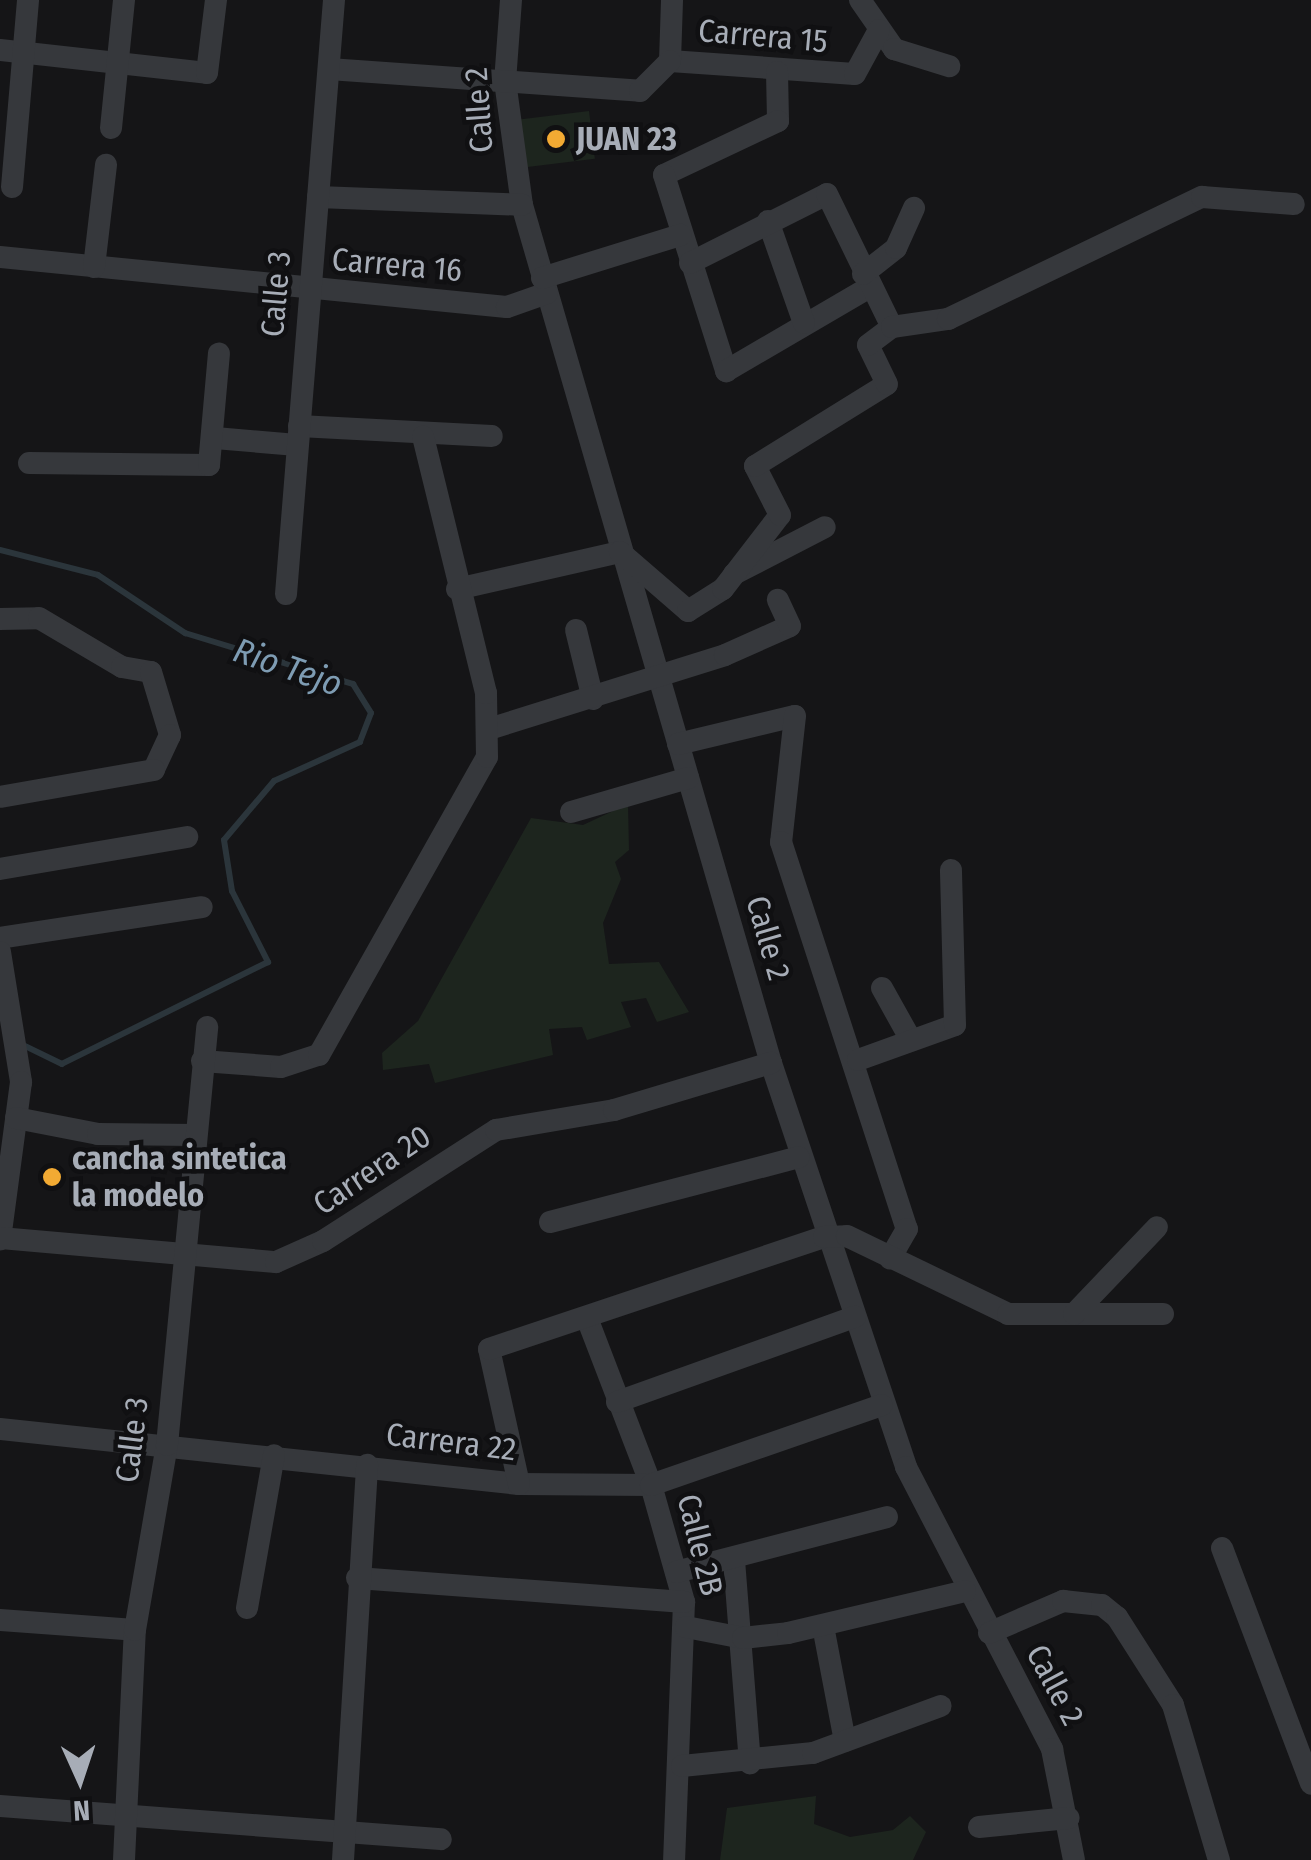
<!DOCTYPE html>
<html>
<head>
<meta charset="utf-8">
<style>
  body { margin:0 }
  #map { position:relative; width:1311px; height:1860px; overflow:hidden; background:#151517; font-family:"Fira Sans Condensed",sans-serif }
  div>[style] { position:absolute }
  .green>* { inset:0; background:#1d251e; transform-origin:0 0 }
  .stream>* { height:6px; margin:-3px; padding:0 3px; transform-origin:3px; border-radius:3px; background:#2b353b }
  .minor>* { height:22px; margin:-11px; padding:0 11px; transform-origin:11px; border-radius:11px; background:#36383c }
  .dots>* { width:28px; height:28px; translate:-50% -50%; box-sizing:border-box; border:5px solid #101012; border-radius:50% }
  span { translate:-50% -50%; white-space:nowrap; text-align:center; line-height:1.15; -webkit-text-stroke:9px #101012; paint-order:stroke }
  .street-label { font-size:32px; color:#a7adb7 }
  .poi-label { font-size:32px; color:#a7adb7; font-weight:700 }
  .left { translate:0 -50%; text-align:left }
  .water-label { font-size:35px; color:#7e9cb3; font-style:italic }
  .north { position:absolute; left:30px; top:1730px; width:100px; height:100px; -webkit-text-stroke:8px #101012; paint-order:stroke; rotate:177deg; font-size:28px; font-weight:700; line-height:40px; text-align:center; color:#a7adb7 }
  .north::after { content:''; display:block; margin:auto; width:35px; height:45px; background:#a7adb7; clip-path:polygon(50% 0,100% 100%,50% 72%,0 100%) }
</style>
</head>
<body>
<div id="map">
  <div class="green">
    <div style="left:589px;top:111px;width:48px;height:72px;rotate:83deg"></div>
    <div style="clip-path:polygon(628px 804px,629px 850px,615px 862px,621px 879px,603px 923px,609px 964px,659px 962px,689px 1012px,657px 1022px,646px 998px,621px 1002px,631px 1027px,587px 1040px,582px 1027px,549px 1029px,553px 1055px,435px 1083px,429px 1064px,383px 1070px,382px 1053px,418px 1021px,531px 818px,583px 825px)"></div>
    <div style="clip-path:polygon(816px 1796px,814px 1824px,850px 1837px,893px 1830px,910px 1816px,926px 1832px,913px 1860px,720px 1860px,727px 1808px)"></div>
  </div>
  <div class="stream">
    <div style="left:0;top:550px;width:101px;rotate:14.3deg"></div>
    <div style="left:98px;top:575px;width:105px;rotate:33.7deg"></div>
    <div style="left:185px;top:633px;width:176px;rotate:16.9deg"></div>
    <div style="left:353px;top:684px;width:34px;rotate:58deg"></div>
    <div style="left:371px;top:713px;width:31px;rotate:111deg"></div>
    <div style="left:360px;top:742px;width:94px;rotate:155.6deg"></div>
    <div style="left:274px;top:781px;width:77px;rotate:130.3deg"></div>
    <div style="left:224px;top:840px;width:52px;rotate:81.1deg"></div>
    <div style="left:232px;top:891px;width:80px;rotate:63.1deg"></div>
    <div style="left:268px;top:962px;width:230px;rotate:153.7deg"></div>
    <div style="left:62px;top:1064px;width:46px;rotate:-154deg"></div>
  </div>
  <div class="minor">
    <div style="left:511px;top:0;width:81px;rotate:94.2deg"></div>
    <div style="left:505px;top:81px;width:125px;rotate:82.2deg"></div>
    <div style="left:522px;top:205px;width:893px;rotate:73.82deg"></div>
    <div style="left:771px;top:1063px;width:426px;rotate:71.5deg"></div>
    <div style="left:906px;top:1467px;width:318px;rotate:62.6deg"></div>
    <div style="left:1052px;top:1749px;width:113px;rotate:78.8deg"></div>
    <div style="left:860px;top:0;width:60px;rotate:55.2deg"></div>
    <div style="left:894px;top:49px;width:58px;rotate:17.2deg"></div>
    <div style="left:0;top:50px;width:208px;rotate:6.3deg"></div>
    <div style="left:207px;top:73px;width:74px;rotate:-83deg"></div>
    <div style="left:670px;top:61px;width:185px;rotate:4deg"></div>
    <div style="left:855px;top:74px;width:50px;rotate:-61.4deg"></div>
    <div style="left:670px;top:61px;width:61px;rotate:-88.1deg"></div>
    <div style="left:329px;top:69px;width:312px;rotate:4deg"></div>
    <div style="left:640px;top:91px;width:42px;rotate:-45deg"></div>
    <div style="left:777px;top:72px;width:49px;rotate:88.8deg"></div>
    <div style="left:778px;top:121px;width:126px;rotate:154.7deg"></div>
    <div style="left:664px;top:175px;width:206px;rotate:72.4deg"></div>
    <div style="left:726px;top:371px;width:167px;rotate:-30.3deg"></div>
    <div style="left:111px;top:128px;width:129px;rotate:-84.2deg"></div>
    <div style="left:12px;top:187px;width:188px;rotate:-85.1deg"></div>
    <div style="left:318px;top:197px;width:204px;rotate:2.2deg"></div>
    <div style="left:768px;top:221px;width:108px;rotate:70.6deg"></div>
    <div style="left:0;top:257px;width:509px;rotate:5.63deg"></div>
    <div style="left:507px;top:307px;width:42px;rotate:-19.3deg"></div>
    <div style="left:690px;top:263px;width:153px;rotate:-26.7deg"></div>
    <div style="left:827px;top:194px;width:148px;rotate:64deg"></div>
    <div style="left:94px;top:267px;width:103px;rotate:-83.3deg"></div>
    <div style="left:863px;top:274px;width:42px;rotate:-38.2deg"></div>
    <div style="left:896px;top:248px;width:44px;rotate:-65.8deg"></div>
    <div style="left:542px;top:278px;width:145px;rotate:-17.3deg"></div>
    <div style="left:299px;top:426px;width:193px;rotate:3deg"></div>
    <div style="left:215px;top:438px;width:82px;rotate:4.9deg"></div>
    <div style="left:29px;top:463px;width:180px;rotate:0.6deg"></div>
    <div style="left:209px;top:465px;width:112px;rotate:-84.9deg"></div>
    <div style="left:734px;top:574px;width:102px;rotate:-27.3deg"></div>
    <div style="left:457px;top:589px;width:167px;rotate:-12.8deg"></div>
    <div style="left:620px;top:552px;width:90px;rotate:40.9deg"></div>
    <div style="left:688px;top:611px;width:41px;rotate:-32.2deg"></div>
    <div style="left:723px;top:589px;width:93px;rotate:-52.4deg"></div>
    <div style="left:780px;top:515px;width:55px;rotate:-117deg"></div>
    <div style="left:755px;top:466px;width:155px;rotate:-31.8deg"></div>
    <div style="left:887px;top:384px;width:43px;rotate:-116deg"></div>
    <div style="left:868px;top:345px;width:30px;rotate:-37deg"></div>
    <div style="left:892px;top:327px;width:57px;rotate:-8.1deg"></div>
    <div style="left:948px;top:319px;width:282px;rotate:-25.7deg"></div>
    <div style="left:1202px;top:197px;width:92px;rotate:4.4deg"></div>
    <div style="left:286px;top:594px;width:596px;rotate:-85.38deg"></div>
    <div style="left:0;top:619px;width:39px;rotate:-1deg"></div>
    <div style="left:39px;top:618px;width:96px;rotate:30.6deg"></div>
    <div style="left:122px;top:667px;width:29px;rotate:10deg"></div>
    <div style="left:151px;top:672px;width:66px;rotate:73.2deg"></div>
    <div style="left:170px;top:735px;width:38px;rotate:115deg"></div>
    <div style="left:154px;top:770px;width:156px;rotate:170.1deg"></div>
    <div style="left:576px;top:630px;width:71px;rotate:76.2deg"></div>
    <div style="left:489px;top:729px;width:247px;rotate:-17.4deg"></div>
    <div style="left:725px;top:655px;width:71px;rotate:-24deg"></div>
    <div style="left:790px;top:626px;width:29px;rotate:-115deg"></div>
    <div style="left:678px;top:744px;width:120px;rotate:-13.5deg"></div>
    <div style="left:795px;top:716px;width:127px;rotate:96.3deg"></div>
    <div style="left:781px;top:842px;width:407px;rotate:72deg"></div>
    <div style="left:907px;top:1229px;width:34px;rotate:120deg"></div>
    <div style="left:571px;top:812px;width:122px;rotate:-16.2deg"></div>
    <div style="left:0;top:869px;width:190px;rotate:-9.7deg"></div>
    <div style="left:0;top:938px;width:204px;rotate:-8.7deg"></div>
    <div style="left:0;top:952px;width:132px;rotate:80.8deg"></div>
    <div style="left:21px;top:1082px;width:159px;rotate:97.6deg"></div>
    <div style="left:882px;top:988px;width:60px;rotate:60.9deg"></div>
    <div style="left:858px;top:1060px;width:103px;rotate:-19.8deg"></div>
    <div style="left:955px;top:1025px;width:155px;rotate:-91.5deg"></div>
    <div style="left:202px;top:1061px;width:79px;rotate:4.3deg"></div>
    <div style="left:281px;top:1067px;width:40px;rotate:-18deg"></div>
    <div style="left:319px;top:1055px;width:342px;rotate:-60.6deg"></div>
    <div style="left:487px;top:757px;width:64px;rotate:-90.9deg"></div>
    <div style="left:486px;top:693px;width:264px;rotate:-103.8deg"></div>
    <div style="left:16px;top:1118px;width:84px;rotate:11deg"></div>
    <div style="left:98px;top:1134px;width:98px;rotate:0.6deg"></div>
    <div style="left:550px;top:1222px;width:257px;rotate:-14.6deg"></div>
    <div style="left:0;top:1238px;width:277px;rotate:5deg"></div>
    <div style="left:276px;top:1262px;width:51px;rotate:-24.1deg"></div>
    <div style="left:323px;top:1241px;width:206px;rotate:-32.7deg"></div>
    <div style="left:496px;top:1130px;width:120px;rotate:-9.6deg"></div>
    <div style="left:614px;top:1110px;width:164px;rotate:-16.7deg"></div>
    <div style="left:1074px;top:1314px;width:89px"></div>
    <div style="left:587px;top:1318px;width:179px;rotate:69deg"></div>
    <div style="left:651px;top:1485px;width:122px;rotate:74.2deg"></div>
    <div style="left:684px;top:1602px;width:258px;rotate:92.2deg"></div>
    <div style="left:617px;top:1402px;width:253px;rotate:-19.7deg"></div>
    <div style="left:0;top:1429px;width:522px;rotate:6.05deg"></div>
    <div style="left:519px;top:1484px;width:132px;rotate:0.4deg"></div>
    <div style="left:651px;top:1485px;width:244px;rotate:-19.1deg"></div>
    <div style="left:519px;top:1484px;width:138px;rotate:-102.5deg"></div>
    <div style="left:489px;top:1349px;width:353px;rotate:-18.5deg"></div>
    <div style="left:824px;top:1237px;width:23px;rotate:-2deg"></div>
    <div style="left:847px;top:1236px;width:179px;rotate:25.8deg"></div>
    <div style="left:1008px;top:1314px;width:66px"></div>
    <div style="left:1074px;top:1314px;width:120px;rotate:-46.3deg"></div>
    <div style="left:1222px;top:1548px;width:252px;rotate:69.3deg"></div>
    <div style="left:734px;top:1560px;width:204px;rotate:85.5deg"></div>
    <div style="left:676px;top:1572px;width:218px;rotate:-14.6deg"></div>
    <div style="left:357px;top:1578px;width:328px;rotate:4.2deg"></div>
    <div style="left:247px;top:1608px;width:155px;rotate:-80deg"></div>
    <div style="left:0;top:1620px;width:135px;rotate:4.2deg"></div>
    <div style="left:823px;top:1626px;width:117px;rotate:79.2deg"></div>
    <div style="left:686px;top:1627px;width:58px;rotate:10.9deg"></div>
    <div style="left:743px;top:1638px;width:45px;rotate:-6.3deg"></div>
    <div style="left:788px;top:1633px;width:182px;rotate:-13.3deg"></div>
    <div style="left:989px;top:1633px;width:81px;rotate:-23.4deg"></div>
    <div style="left:1063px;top:1601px;width:39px;rotate:6deg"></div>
    <div style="left:1102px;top:1605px;width:19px;rotate:39deg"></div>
    <div style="left:1117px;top:1617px;width:104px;rotate:57.5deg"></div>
    <div style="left:1173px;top:1705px;width:162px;rotate:73.5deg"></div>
    <div style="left:682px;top:1766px;width:132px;rotate:-5.7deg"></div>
    <div style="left:813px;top:1753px;width:136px;rotate:-20.2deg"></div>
    <div style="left:0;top:1806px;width:442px;rotate:4.3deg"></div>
    <div style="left:979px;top:1827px;width:90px;rotate:-5.7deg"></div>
    <div style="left:124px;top:1860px;width:230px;rotate:-87.3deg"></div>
    <div style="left:135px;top:1630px;width:188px;rotate:-80.2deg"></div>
    <div style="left:167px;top:1445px;width:420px;rotate:-84.5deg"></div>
    <div style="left:343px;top:1860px;width:396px;rotate:-86.5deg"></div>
  </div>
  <div class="dots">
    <div style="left:556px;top:139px;background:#f2aa33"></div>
    <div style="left:52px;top:1177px;background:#f2aa33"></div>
  </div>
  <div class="street-label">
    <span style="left:763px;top:36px;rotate:5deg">Carrera 15</span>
    <span style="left:479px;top:110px;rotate:-94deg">Calle 2</span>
    <span style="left:397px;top:265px;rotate:5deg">Carrera 16</span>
    <span style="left:276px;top:294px;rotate:-85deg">Calle 3</span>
    <span style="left:768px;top:938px;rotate:74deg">Calle 2</span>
    <span style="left:372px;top:1170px;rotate:-34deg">Carrera 20</span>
    <span style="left:132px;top:1440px;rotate:-83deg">Calle 3</span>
    <span style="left:451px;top:1442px;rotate:7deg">Carrera 22</span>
    <span style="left:700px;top:1545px;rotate:76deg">Calle 2B</span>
    <span style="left:1055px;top:1685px;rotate:62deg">Calle 2</span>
  </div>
  <div class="poi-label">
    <span class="left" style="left:576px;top:139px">JUAN 23</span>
    <span class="left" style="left:72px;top:1177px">cancha sintetica<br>la modelo</span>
  </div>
  <div class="water-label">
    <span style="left:288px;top:667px;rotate:19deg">Rio Tejo</span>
  </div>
  <div class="north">N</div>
</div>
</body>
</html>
